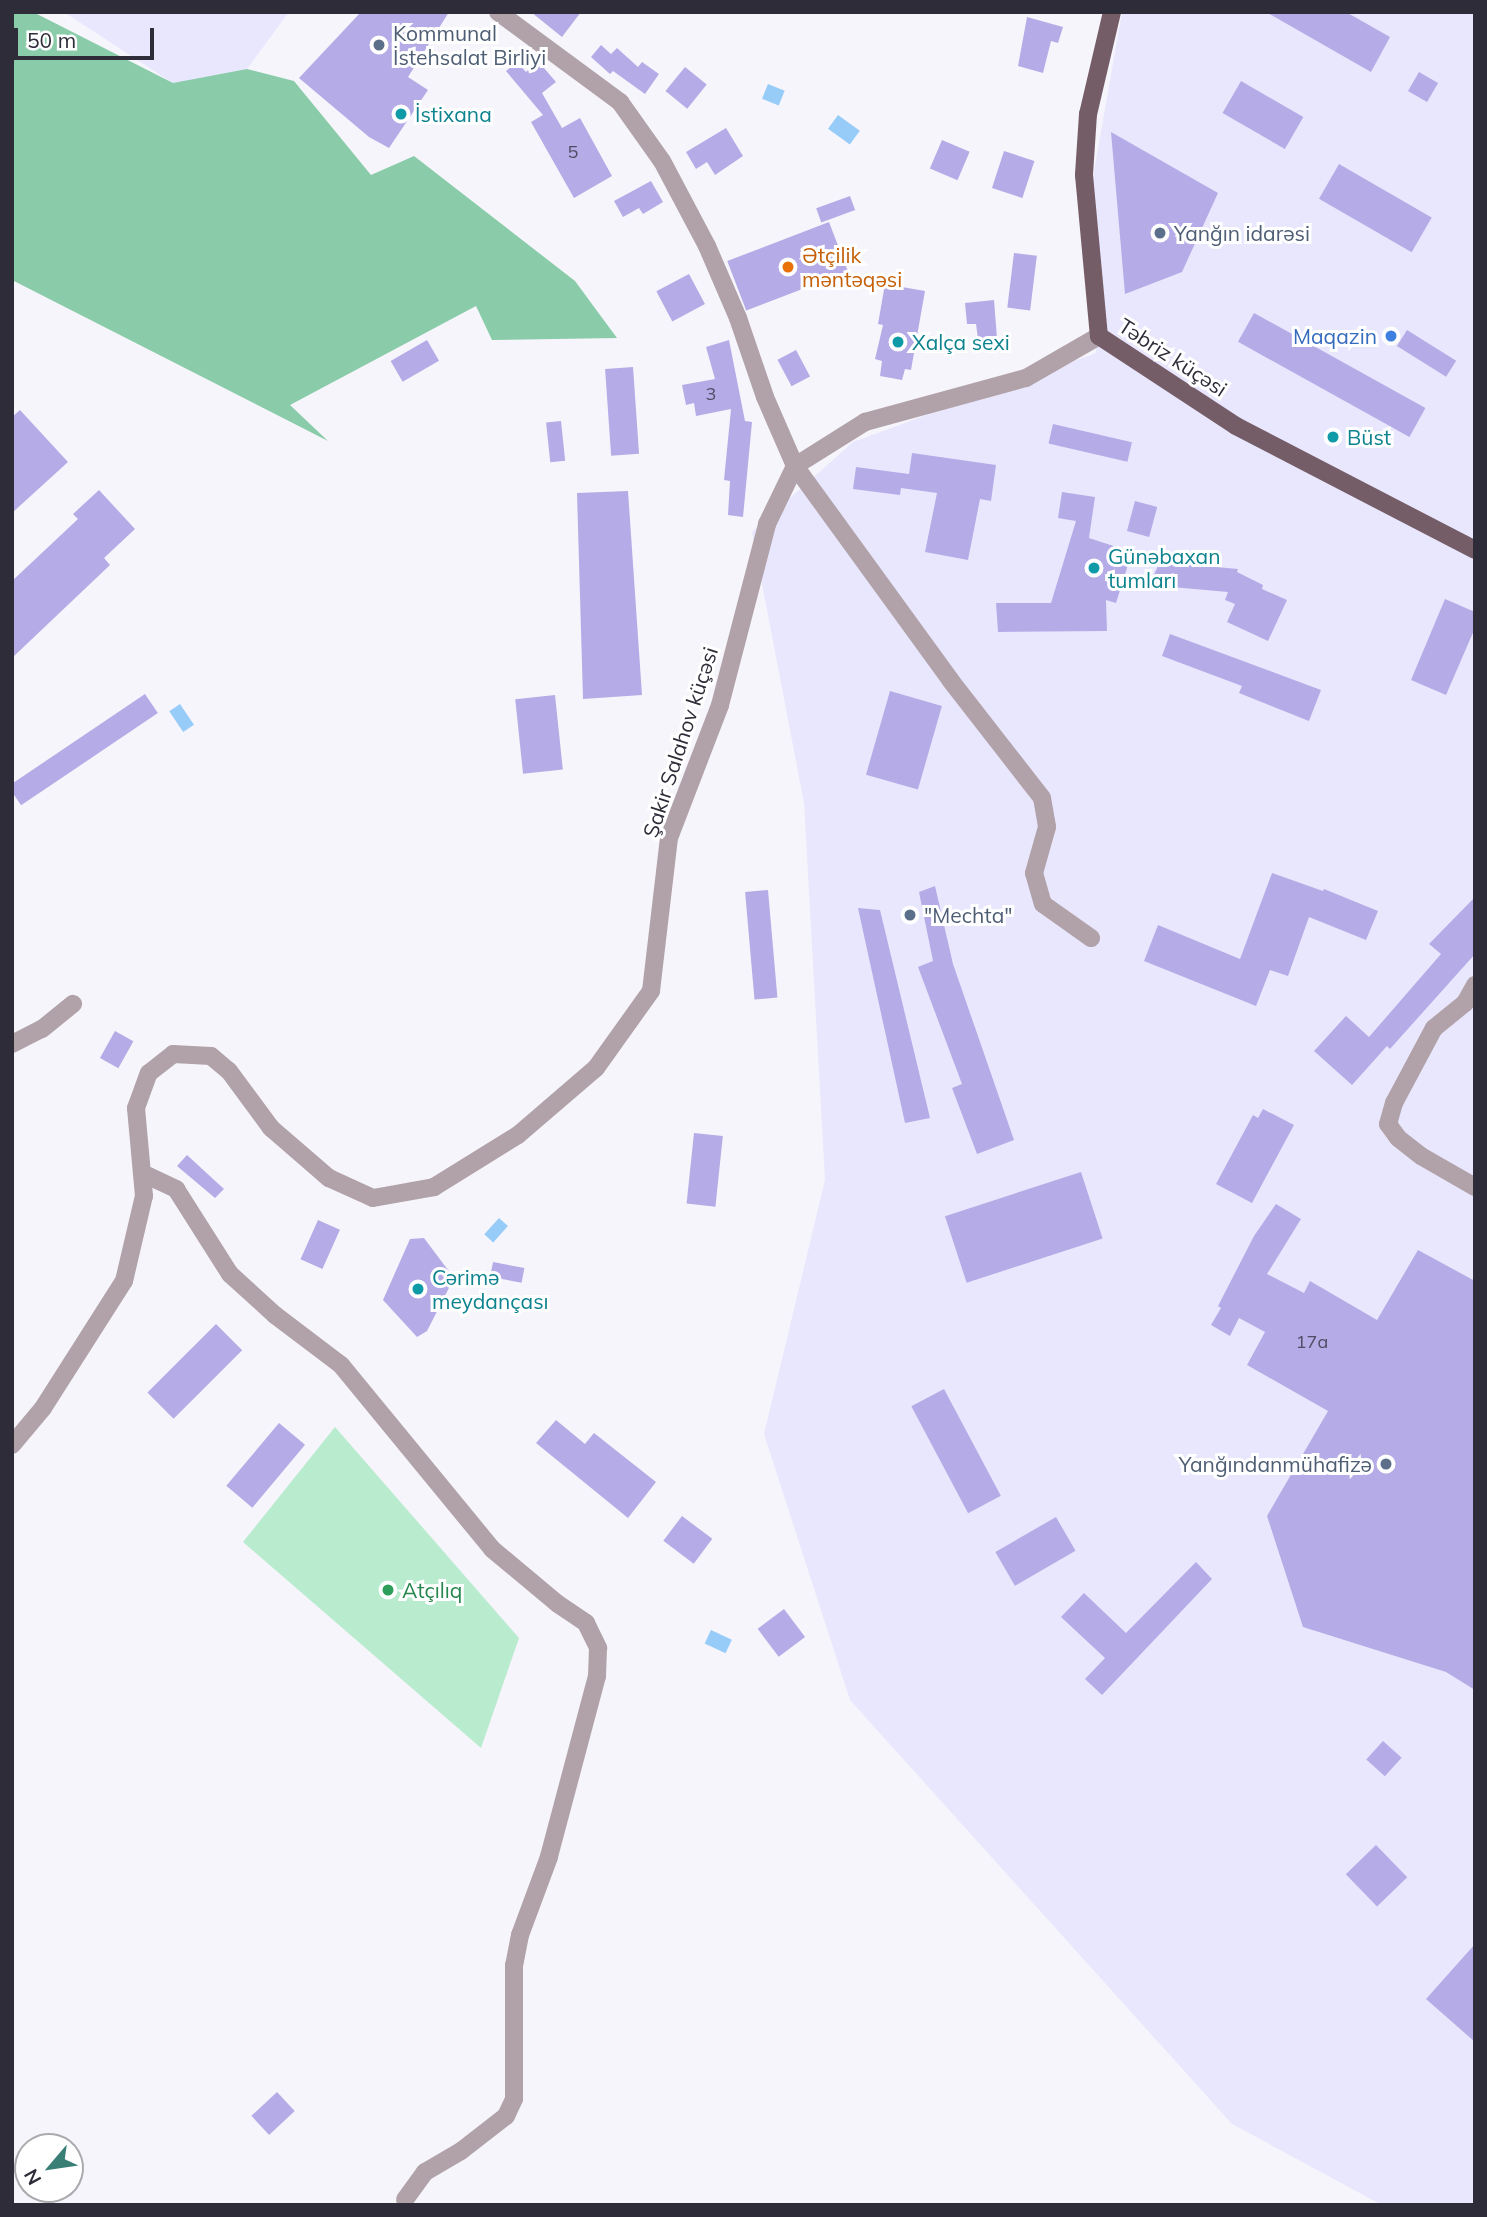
<!DOCTYPE html>
<html>
<head>
<meta charset="utf-8">
<style>
  body { margin:0 }
  #map { position:relative; width:1487px; height:2217px; overflow:hidden; background:#f6f5fb; font-family:Mulish,sans-serif }
  div>[style] { position:absolute }
  .built>* { inset:0; background:#e9e7fd }
  .green>* { inset:0; background:#b9ebcf }
  .forest>* { inset:0; background:#8acca9 }
  .water>* { inset:0; background:#97ccf9; transform-origin:0 0 }
  .building>* { inset:0; background:#b5ace7; transform-origin:0 0 }
  .minor>* { height:18px; margin:-9px; padding:0 9px; transform-origin:9px; border-radius:9px; background:#b0a2a8 }
  .major>* { height:18px; margin:-9px; padding:0 9px; transform-origin:9px; border-radius:9px; background:#755d68 }
  .dots>* { width:19px; height:19px; translate:-50% -50%; box-sizing:border-box; border:4px solid #fff; border-radius:50% }
  span { translate:-50% -50%; white-space:nowrap; text-align:center; line-height:1.15; -webkit-text-stroke:6px #fff; paint-order:stroke }
  .number-label { font-size:18px; color:#504c64 }
  .number-label span { -webkit-text-stroke-width:0 }
  .service-label { font-size:21px; color:#4e5e75 }
  .left { translate:0 -50%; text-align:left }
  .right { translate:-100% -50%; text-align:right }
  .culture-label { font-size:21px; color:#0d838f }
  .food-label { font-size:21px; color:#c56008 }
  .shop-label { font-size:21px; color:#366cbe }
  .street-label { font-size:21px; color:#2e2c38 }
  .leisure-label { font-size:21px; color:#27864d }
  .frame { position:absolute; inset:0; border:14px solid #2e2c38; pointer-events:none }
  .north { position:absolute; left:14px; top:2133px; width:70px; height:70px; box-sizing:border-box; background:#fff; border:2px solid #ababaf; border-radius:50%; rotate:241deg; font-size:19px; font-weight:700; line-height:28px; text-align:center; color:#2e2c38 }
  .north::after { content:''; display:block; margin:auto; width:24px; height:32px; background:#397f76; clip-path:polygon(50% 0,100% 100%,50% 72%,0 100%) }
  .scale { position:absolute; left:14px; top:28px; width:140px; height:32px; box-sizing:border-box; border:4px solid #2e2c38; border-top:0; padding-left:9px; font-size:21px; line-height:24px; white-space:nowrap; color:#2e2c38; -webkit-text-stroke:5px #fff; paint-order:stroke }
</style>
</head>
<body>
<div id="map">
  <div class="built">
    <div style="clip-path:polygon(64px 12px,289px 12px,247px 69px,174px 84px)"></div>
    <div style="clip-path:polygon(1122px 12px,1475px 12px,1475px 2205px,1382px 2205px,1232px 2124px,850px 1700px,764px 1434px,825px 1180px,804px 803px,752px 532px,853px 442px,1096px 353px,1093px 177px)"></div>
  </div>
  <div class="green">
    <div style="clip-path:polygon(335px 1427px,519px 1638px,481px 1748px,243px 1542px)"></div>
  </div>
  <div class="forest">
    <div style="clip-path:polygon(12px 12px,33px 12px,173px 83px,247px 69px,294px 81px,371px 175px,414px 156px,575px 281px,617px 338px,492px 340px,476px 306px,290px 405px,328px 441px,12px 280px)"></div>
  </div>
  <div class="water">
    <div style="left:768px;top:84px;width:18px;height:16px;rotate:22deg"></div>
    <div style="left:838px;top:115px;width:27px;height:17px;rotate:36deg"></div>
    <div style="left:180px;top:704px;width:25px;height:13px;rotate:56deg"></div>
    <div style="left:499px;top:1218px;width:12px;height:22px;rotate:42deg"></div>
    <div style="left:711px;top:1630px;width:23px;height:15px;rotate:25deg"></div>
  </div>
  <div class="building">
    <div style="clip-path:polygon(361px 12px,449px 12px,408px 77px,428px 90px,389px 148px,369px 137px,299px 78px)"></div>
    <div style="clip-path:polygon(531px 12px,581px 12px,562px 37px)"></div>
    <div style="clip-path:polygon(1266px 12px,1346px 12px,1390px 37px,1371px 72px)"></div>
    <div style="clip-path:polygon(1027px 17px,1063px 27px,1058px 43px,1051px 41px,1043px 73px,1018px 66px)"></div>
    <div style="clip-path:polygon(601px 45px,611px 54px,617px 48px,638px 67px,642px 62px,659px 74px,645px 94px,613px 71px,610px 74px,591px 57px)"></div>
    <div style="clip-path:polygon(538px 61px,556px 82px,542px 93px,562px 128px,580px 118px,612px 176px,574px 198px,531px 122px,543px 115px,506px 71px,517px 62px,526px 72px)"></div>
    <div style="left:685px;top:67px;width:28px;height:31px;rotate:39deg"></div>
    <div style="left:1419px;top:72px;width:22px;height:22px;rotate:30deg"></div>
    <div style="left:1241px;top:81px;width:72px;height:37px;rotate:30deg"></div>
    <div style="clip-path:polygon(726px 128px,743px 156px,715px 175px,707px 162px,696px 169px,686px 152px)"></div>
    <div style="clip-path:polygon(1111px 132px,1218px 193px,1182px 272px,1125px 294px)"></div>
    <div style="left:942px;top:140px;width:30px;height:31px;rotate:23deg"></div>
    <div style="left:1004px;top:151px;width:32px;height:39px;rotate:18deg"></div>
    <div style="left:1339px;top:164px;width:107px;height:40px;rotate:30deg"></div>
    <div style="clip-path:polygon(651px 181px,663px 202px,643px 214px,639px 208px,623px 217px,614px 201px)"></div>
    <div style="left:850px;top:196px;width:15px;height:36px;rotate:70deg"></div>
    <div style="left:829px;top:222px;width:53px;height:109px;rotate:69deg"></div>
    <div style="left:1014px;top:253px;width:23px;height:55px;rotate:7deg"></div>
    <div style="left:689px;top:274px;width:34px;height:37px;rotate:62deg"></div>
    <div style="clip-path:polygon(885px 284px,925px 291px,911px 370px,905px 369px,902px 380px,880px 376px,882px 361px,875px 359px,883px 325px,878px 324px)"></div>
    <div style="clip-path:polygon(994px 300px,997px 338px,978px 339px,976px 324px,967px 324px,965px 303px)"></div>
    <div style="left:1254px;top:313px;width:196px;height:33px;rotate:29deg"></div>
    <div style="left:1407px;top:330px;width:58px;height:19px;rotate:32deg"></div>
    <div style="left:427px;top:340px;width:24px;height:42px;rotate:60deg"></div>
    <div style="clip-path:polygon(729px 340px,745px 421px,752px 422px,743px 517px,728px 515px,730px 481px,724px 480px,731px 409px,696px 416px,694px 403px,686px 405px,682px 385px,715px 379px,706px 347px)"></div>
    <div style="left:796px;top:350px;width:30px;height:21px;rotate:62deg"></div>
    <div style="left:633px;top:367px;width:87px;height:28px;rotate:86deg"></div>
    <div style="clip-path:polygon(20px 410px,68px 462px,12px 513px,12px 417px)"></div>
    <div style="left:561px;top:421px;width:40px;height:15px;rotate:84deg"></div>
    <div style="left:1053px;top:424px;width:81px;height:20px;rotate:13deg"></div>
    <div style="clip-path:polygon(912px 453px,996px 465px,991px 501px,980px 499px,968px 560px,925px 552px,937px 493px,901px 488px,900px 495px,853px 489px,856px 467px,909px 474px)"></div>
    <div style="clip-path:polygon(99px 490px,135px 529px,104px 558px,110px 565px,12px 658px,12px 581px,78px 519px,73px 514px)"></div>
    <div style="clip-path:polygon(628px 491px,642px 695px,583px 699px,577px 493px)"></div>
    <div style="clip-path:polygon(1062px 492px,1095px 497px,1089px 538px,1132px 552px,1116px 603px,1106px 600px,1107px 631px,998px 632px,996px 603px,1051px 603px,1076px 521px,1058px 518px)"></div>
    <div style="left:1135px;top:501px;width:23px;height:31px;rotate:15deg"></div>
    <div style="clip-path:polygon(1160px 562px,1238px 569px,1237px 572px,1263px 585px,1262px 589px,1287px 600px,1268px 641px,1227px 622px,1235px 604px,1225px 600px,1228px 592px,1149px 585px)"></div>
    <div style="clip-path:polygon(1445px 599px,1475px 612px,1475px 628px,1446px 695px,1411px 680px)"></div>
    <div style="clip-path:polygon(1170px 634px,1321px 690px,1309px 721px,1239px 693px,1242px 686px,1162px 656px)"></div>
    <div style="left:890px;top:691px;width:54px;height:87px;rotate:16deg"></div>
    <div style="left:145px;top:694px;width:23px;height:165px;rotate:56deg"></div>
    <div style="left:555px;top:695px;width:75px;height:40px;rotate:84deg"></div>
    <div style="clip-path:polygon(1272px 873px,1323px 891px,1324px 889px,1378px 911px,1366px 940px,1309px 917px,1288px 976px,1270px 970px,1256px 1006px,1144px 961px,1158px 925px,1240px 959px)"></div>
    <div style="clip-path:polygon(935px 886px,953px 964px,1014px 1140px,977px 1154px,952px 1088px,962px 1084px,918px 967px,933px 961px,919px 892px)"></div>
    <div style="left:768px;top:890px;width:108px;height:23px;rotate:85deg"></div>
    <div style="clip-path:polygon(1475px 897px,1475px 954px,1390px 1049px,1387px 1046px,1352px 1085px,1314px 1051px,1346px 1016px,1369px 1037px,1441px 954px,1429px 944px)"></div>
    <div style="clip-path:polygon(858px 908px,880px 910px,930px 1118px,905px 1123px)"></div>
    <div style="left:115px;top:1031px;width:21px;height:31px;rotate:29deg"></div>
    <div style="clip-path:polygon(1263px 1109px,1294px 1125px,1252px 1203px,1216px 1184px,1253px 1115px,1258px 1118px)"></div>
    <div style="left:694px;top:1133px;width:29px;height:71px;rotate:6deg"></div>
    <div style="clip-path:polygon(187px 1155px,224px 1189px,215px 1198px,177px 1166px)"></div>
    <div style="left:1081px;top:1172px;width:70px;height:143px;rotate:72deg"></div>
    <div style="clip-path:polygon(1276px 1204px,1301px 1219px,1267px 1274px,1304px 1293px,1310px 1281px,1377px 1320px,1418px 1250px,1475px 1281px,1475px 1690px,1446px 1672px,1303px 1627px,1267px 1516px,1328px 1411px,1247px 1365px,1265px 1332px,1239px 1318px,1230px 1336px,1211px 1325px,1221px 1308px,1218px 1306px,1254px 1236px)"></div>
    <div style="left:318px;top:1220px;width:24px;height:43px;rotate:24deg"></div>
    <div style="clip-path:polygon(424px 1238px,454px 1278px,427px 1331px,417px 1337px,383px 1300px,410px 1239px)"></div>
    <div style="left:493px;top:1262px;width:32px;height:15px;rotate:11deg"></div>
    <div style="left:216px;top:1324px;width:37px;height:97px;rotate:45deg"></div>
    <div style="left:944px;top:1389px;width:121px;height:37px;rotate:62deg"></div>
    <div style="clip-path:polygon(556px 1420px,585px 1444px,594px 1433px,656px 1482px,628px 1518px,536px 1443px)"></div>
    <div style="left:279px;top:1423px;width:34px;height:82px;rotate:40deg"></div>
    <div style="left:682px;top:1516px;width:38px;height:31px;rotate:37deg"></div>
    <div style="left:1056px;top:1517px;width:39px;height:70px;rotate:60deg"></div>
    <div style="clip-path:polygon(1196px 1562px,1212px 1579px,1102px 1695px,1085px 1679px,1105px 1658px,1061px 1617px,1084px 1593px,1126px 1633px)"></div>
    <div style="left:784px;top:1609px;width:35px;height:33px;rotate:53deg"></div>
    <div style="left:1383px;top:1741px;width:25px;height:25px;rotate:42deg"></div>
    <div style="left:1376px;top:1845px;width:45px;height:42px;rotate:46deg"></div>
    <div style="clip-path:polygon(1475px 1944px,1475px 2042px,1426px 1999px)"></div>
    <div style="left:277px;top:2092px;width:26px;height:35px;rotate:47deg"></div>
  </div>
  <div class="minor">
    <div style="left:498px;top:12px;width:152px;rotate:36.4deg"></div>
    <div style="left:620px;top:102px;width:72px;rotate:54.6deg"></div>
    <div style="left:662px;top:161px;width:96px;rotate:62.1deg"></div>
    <div style="left:707px;top:246px;width:78px;rotate:66.7deg"></div>
    <div style="left:738px;top:318px;width:83px;rotate:71.1deg"></div>
    <div style="left:765px;top:397px;width:75px;rotate:66.5deg"></div>
    <div style="left:795px;top:466px;width:266px;rotate:54deg"></div>
    <div style="left:951px;top:681px;width:148px;rotate:52.1deg"></div>
    <div style="left:1042px;top:798px;width:29px;rotate:80deg"></div>
    <div style="left:1047px;top:827px;width:48px;rotate:105.8deg"></div>
    <div style="left:1034px;top:873px;width:32px;rotate:74deg"></div>
    <div style="left:1043px;top:904px;width:59px;rotate:35.3deg"></div>
    <div style="left:1475px;top:985px;width:21px;rotate:119deg"></div>
    <div style="left:1465px;top:1003px;width:40px;rotate:141deg"></div>
    <div style="left:1434px;top:1028px;width:85px;rotate:118.1deg"></div>
    <div style="left:1394px;top:1103px;width:22px;rotate:106deg"></div>
    <div style="left:1388px;top:1124px;width:17px;rotate:54deg"></div>
    <div style="left:1398px;top:1138px;width:29px;rotate:38deg"></div>
    <div style="left:1421px;top:1156px;width:62px;rotate:29.9deg"></div>
    <div style="left:12px;top:1044px;width:34px;rotate:-27deg"></div>
    <div style="left:42px;top:1029px;width:40px;rotate:-39deg"></div>
    <div style="left:142px;top:1173px;width:38px;rotate:25deg"></div>
    <div style="left:176px;top:1189px;width:101px;rotate:57.6deg"></div>
    <div style="left:230px;top:1274px;width:61px;rotate:42.3deg"></div>
    <div style="left:275px;top:1315px;width:83px;rotate:37.1deg"></div>
    <div style="left:341px;top:1365px;width:238px;rotate:50.6deg"></div>
    <div style="left:492px;top:1549px;width:86px;rotate:39.8deg"></div>
    <div style="left:558px;top:1604px;width:34px;rotate:34deg"></div>
    <div style="left:586px;top:1623px;width:28px;rotate:64deg"></div>
    <div style="left:598px;top:1648px;width:28px;rotate:92deg"></div>
    <div style="left:597px;top:1676px;width:187px;rotate:104.9deg"></div>
    <div style="left:549px;top:1857px;width:83px;rotate:110.4deg"></div>
    <div style="left:520px;top:1935px;width:31px;rotate:101deg"></div>
    <div style="left:514px;top:1965px;width:134px;rotate:90deg"></div>
    <div style="left:514px;top:2099px;width:19px;rotate:115deg"></div>
    <div style="left:506px;top:2116px;width:57px;rotate:142.1deg"></div>
    <div style="left:461px;top:2151px;width:42px;rotate:149.7deg"></div>
    <div style="left:425px;top:2172px;width:34px;rotate:126deg"></div>
    <div style="left:12px;top:1445px;width:48px;rotate:-50deg"></div>
    <div style="left:43px;top:1408px;width:151px;rotate:-57.5deg"></div>
    <div style="left:124px;top:1281px;width:87px;rotate:-76.8deg"></div>
    <div style="left:144px;top:1196px;width:88px;rotate:-95.2deg"></div>
    <div style="left:136px;top:1108px;width:37px;rotate:-70deg"></div>
    <div style="left:149px;top:1073px;width:31px;rotate:-38deg"></div>
    <div style="left:173px;top:1054px;width:38px;rotate:3deg"></div>
    <div style="left:211px;top:1056px;width:23px;rotate:40deg"></div>
    <div style="left:229px;top:1071px;width:71px;rotate:53.6deg"></div>
    <div style="left:271px;top:1128px;width:77px;rotate:40.8deg"></div>
    <div style="left:329px;top:1178px;width:48px;rotate:24.4deg"></div>
    <div style="left:373px;top:1198px;width:62px;rotate:-10.2deg"></div>
    <div style="left:434px;top:1187px;width:99px;rotate:-31.8deg"></div>
    <div style="left:518px;top:1135px;width:103px;rotate:-40.7deg"></div>
    <div style="left:596px;top:1068px;width:95px;rotate:-54.5deg"></div>
    <div style="left:651px;top:991px;width:154px;rotate:-83.3deg"></div>
    <div style="left:669px;top:838px;width:142px;rotate:-69deg"></div>
    <div style="left:720px;top:705px;width:187px;rotate:-75.4deg"></div>
    <div style="left:767px;top:524px;width:64px;rotate:-64.2deg"></div>
    <div style="left:795px;top:466px;width:83px;rotate:-32.2deg"></div>
    <div style="left:865px;top:422px;width:167px;rotate:-15.3deg"></div>
    <div style="left:1026px;top:378px;width:84px;rotate:-29.9deg"></div>
  </div>
  <div class="major">
    <div style="left:1112px;top:12px;width:105px;rotate:103.2deg"></div>
    <div style="left:1088px;top:114px;width:61px;rotate:93.8deg"></div>
    <div style="left:1084px;top:175px;width:162px;rotate:84.7deg"></div>
    <div style="left:1099px;top:336px;width:164px;rotate:33.3deg"></div>
    <div style="left:1236px;top:426px;width:269px;rotate:27.4deg"></div>
  </div>
  <div class="dots">
    <div style="left:379px;top:45px;background:#5c6f8a"></div>
    <div style="left:401px;top:114px;background:#0f9aa8"></div>
    <div style="left:1160px;top:233px;background:#5c6f8a"></div>
    <div style="left:788px;top:267px;background:#e8710a"></div>
    <div style="left:1391px;top:336px;background:#3f7fe0"></div>
    <div style="left:898px;top:342px;background:#0f9aa8"></div>
    <div style="left:1333px;top:437px;background:#0f9aa8"></div>
    <div style="left:1094px;top:568px;background:#0f9aa8"></div>
    <div style="left:910px;top:915px;background:#5c6f8a"></div>
    <div style="left:418px;top:1289px;background:#0f9aa8"></div>
    <div style="left:1386px;top:1464px;background:#5c6f8a"></div>
    <div style="left:388px;top:1590px;background:#2e9e5b"></div>
  </div>
  <div class="number-label">
    <span style="left:573px;top:152px">5</span>
    <span style="left:711px;top:394px">3</span>
    <span style="left:1312px;top:1342px">17a</span>
  </div>
  <div class="service-label">
    <span class="left" style="left:393px;top:45px">Kommunal<br>İstehsalat Birliyi</span>
    <span class="left" style="left:1174px;top:233px">Yanğın idarəsi</span>
    <span class="left" style="left:924px;top:915px">"Mechta"</span>
    <span class="right" style="left:1372px;top:1464px">Yanğındanmühafizə</span>
  </div>
  <div class="culture-label">
    <span class="left" style="left:415px;top:114px">İstixana</span>
    <span class="left" style="left:912px;top:342px">Xalça sexi</span>
    <span class="left" style="left:1347px;top:437px">Büst</span>
    <span class="left" style="left:1108px;top:568px">Günəbaxan<br>tumları</span>
    <span class="left" style="left:432px;top:1289px">Cərimə<br>meydançası</span>
  </div>
  <div class="food-label">
    <span class="left" style="left:802px;top:267px">Ətçilik<br>məntəqəsi</span>
  </div>
  <div class="shop-label">
    <span class="right" style="left:1377px;top:336px">Maqazin</span>
  </div>
  <div class="street-label">
    <span style="left:1173px;top:357px;rotate:33deg">Təbriz küçəsi</span>
    <span style="left:680px;top:742px;rotate:-72deg">Şakir Salahov küçəsi</span>
  </div>
  <div class="leisure-label">
    <span class="left" style="left:402px;top:1590px">Atçılıq</span>
  </div>
  <div class="frame"></div>
  <div class="north">N</div>
  <div class="scale">50 m</div>
</div>
</body>
</html>
